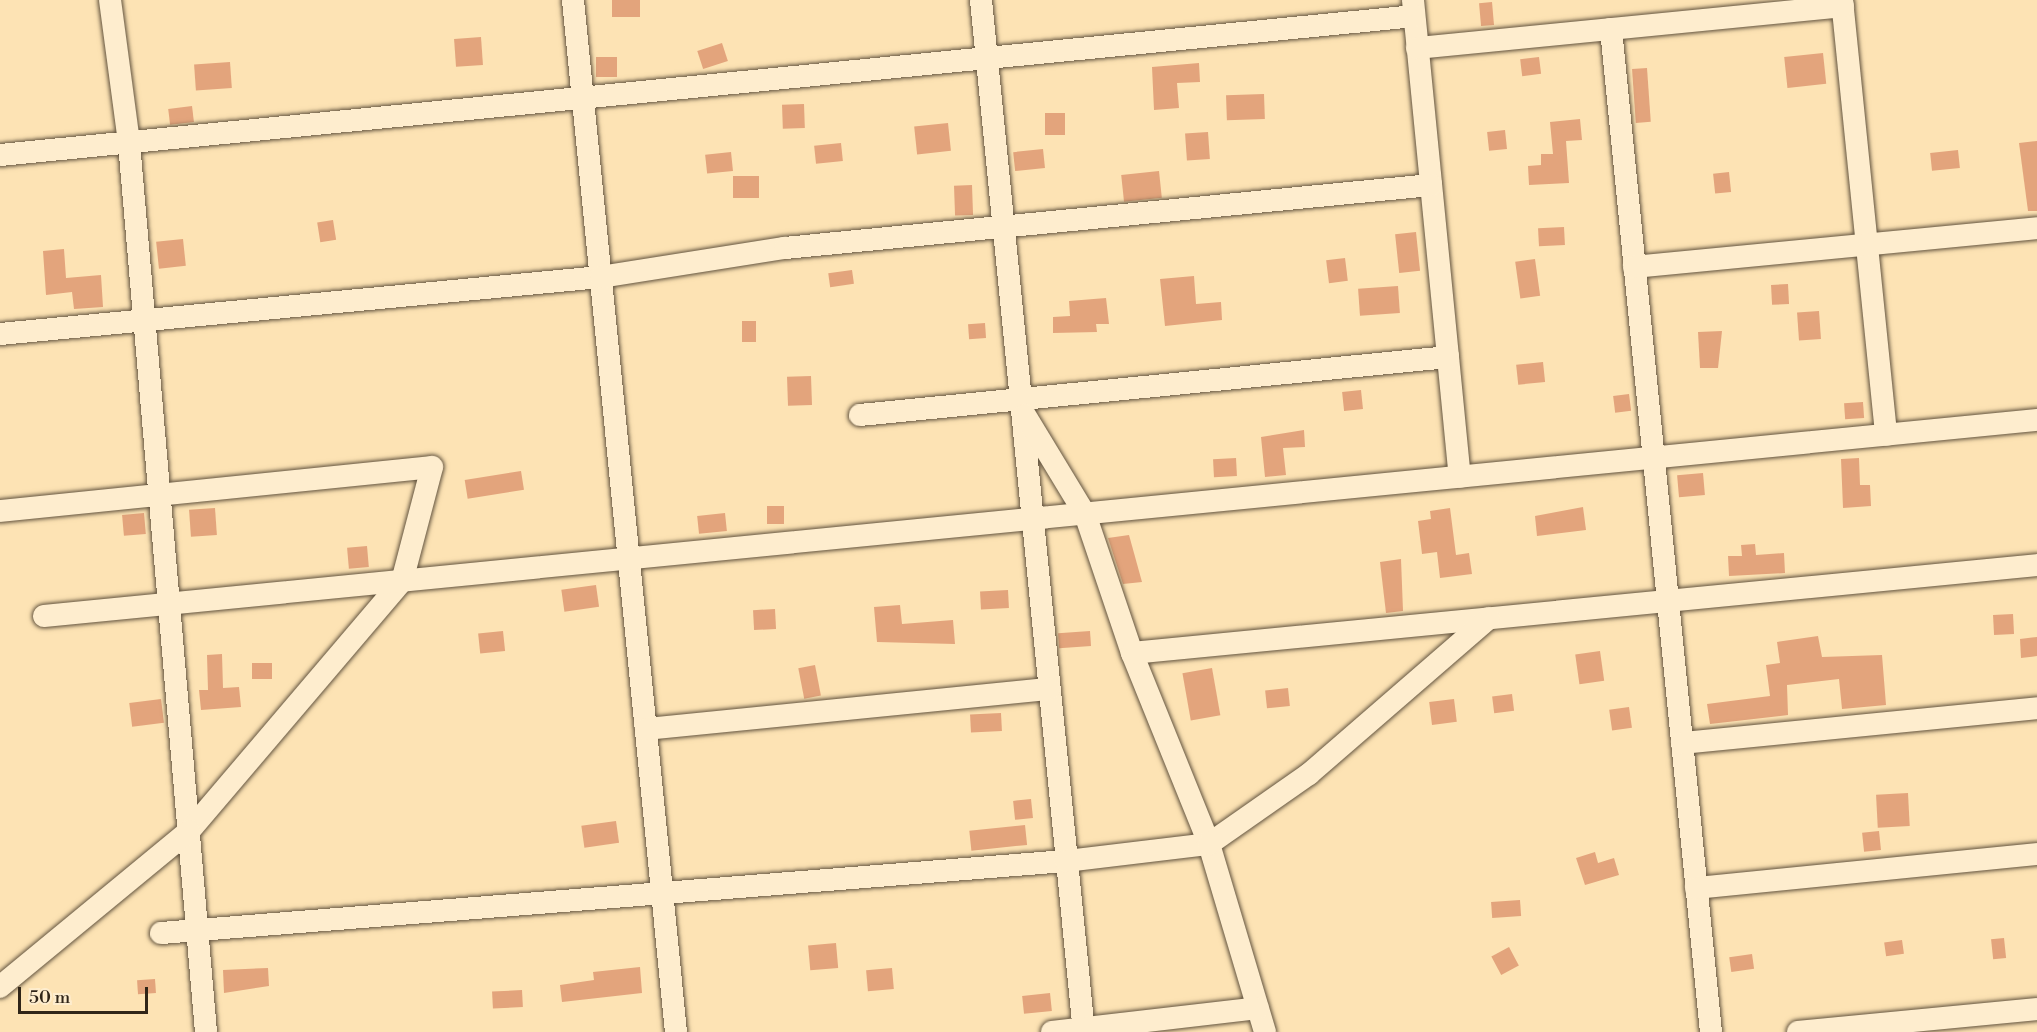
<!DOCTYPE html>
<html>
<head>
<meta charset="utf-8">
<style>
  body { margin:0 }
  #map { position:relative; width:2037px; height:1032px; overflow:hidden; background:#fde3b4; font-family:"Libre Bodoni",serif }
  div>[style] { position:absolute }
  .building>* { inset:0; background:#e3a47c; transform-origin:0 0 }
  .roads { filter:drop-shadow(0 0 2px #63543f) drop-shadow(0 0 2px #63543f) }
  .minor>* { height:22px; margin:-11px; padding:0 11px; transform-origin:11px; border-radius:11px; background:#feedce }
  span { translate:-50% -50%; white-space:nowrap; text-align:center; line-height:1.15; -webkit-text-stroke:6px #feedce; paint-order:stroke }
  .scale { position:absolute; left:18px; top:987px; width:130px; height:27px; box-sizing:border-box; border:3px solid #302518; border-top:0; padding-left:8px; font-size:18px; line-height:21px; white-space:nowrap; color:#302518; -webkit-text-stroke:4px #feedce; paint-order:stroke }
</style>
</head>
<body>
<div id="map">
  <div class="building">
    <div style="left:612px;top:0;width:28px;height:17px"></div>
    <div style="left:1492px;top:2px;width:23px;height:13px;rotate:85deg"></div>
    <div style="left:481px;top:37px;width:28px;height:27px;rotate:86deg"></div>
    <div style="left:722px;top:43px;width:19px;height:26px;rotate:72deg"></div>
    <div style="left:1823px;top:53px;width:31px;height:39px;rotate:84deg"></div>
    <div style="left:617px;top:57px;width:20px;height:21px;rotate:90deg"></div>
    <div style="left:1539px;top:57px;width:17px;height:19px;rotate:83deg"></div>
    <div style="left:230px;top:62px;width:26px;height:36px;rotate:86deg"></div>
    <div style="clip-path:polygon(1199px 63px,1200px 82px,1177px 83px,1179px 108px,1154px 110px,1152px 67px)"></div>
    <div style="left:1647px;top:68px;width:54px;height:15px;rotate:86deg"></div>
    <div style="left:1264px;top:94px;width:25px;height:38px;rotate:88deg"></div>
    <div style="left:804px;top:104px;width:24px;height:22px;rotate:88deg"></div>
    <div style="left:192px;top:106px;width:16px;height:24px;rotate:83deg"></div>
    <div style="left:1065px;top:113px;width:22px;height:20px;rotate:90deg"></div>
    <div style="clip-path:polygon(1580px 119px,1582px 140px,1566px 141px,1569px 183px,1529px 185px,1528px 166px,1541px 165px,1541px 154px,1553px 154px,1550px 122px)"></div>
    <div style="left:948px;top:123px;width:28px;height:34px;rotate:84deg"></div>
    <div style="left:1505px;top:130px;width:19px;height:18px;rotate:84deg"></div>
    <div style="left:1208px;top:132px;width:27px;height:23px;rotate:86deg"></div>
    <div style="clip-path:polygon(2037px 141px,2037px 211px,2028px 211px,2019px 143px)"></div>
    <div style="left:841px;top:143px;width:18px;height:27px;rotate:84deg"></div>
    <div style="left:1043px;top:149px;width:19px;height:30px;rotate:84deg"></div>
    <div style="left:1958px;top:150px;width:18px;height:28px;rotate:84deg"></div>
    <div style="left:731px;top:152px;width:19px;height:26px;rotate:84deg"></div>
    <div style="left:1159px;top:171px;width:27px;height:38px;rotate:84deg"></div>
    <div style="left:1729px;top:172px;width:20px;height:16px;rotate:84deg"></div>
    <div style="left:733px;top:176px;width:26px;height:22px"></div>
    <div style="left:972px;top:185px;width:30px;height:18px;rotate:88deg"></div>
    <div style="left:333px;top:220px;width:20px;height:16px;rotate:81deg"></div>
    <div style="left:1564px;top:227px;width:18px;height:26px;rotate:87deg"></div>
    <div style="left:1416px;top:232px;width:39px;height:21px;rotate:84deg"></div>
    <div style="left:183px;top:239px;width:27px;height:27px;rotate:84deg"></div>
    <div style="clip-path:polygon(64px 249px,66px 278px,101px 275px,103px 307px,74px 309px,72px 292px,46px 295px,43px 251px)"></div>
    <div style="left:1345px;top:258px;width:23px;height:19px;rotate:83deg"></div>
    <div style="left:1535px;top:259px;width:37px;height:20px;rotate:82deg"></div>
    <div style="left:852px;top:270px;width:14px;height:24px;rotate:82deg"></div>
    <div style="clip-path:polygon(1194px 276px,1196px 304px,1221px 302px,1222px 320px,1165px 326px,1160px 279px)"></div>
    <div style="left:1788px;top:284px;width:20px;height:17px;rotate:87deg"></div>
    <div style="left:1398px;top:286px;width:27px;height:40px;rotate:86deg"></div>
    <div style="clip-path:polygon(1106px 298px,1109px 324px,1096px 324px,1097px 332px,1053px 333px,1053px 317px,1070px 316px,1069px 301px)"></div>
    <div style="left:1819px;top:311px;width:28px;height:22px;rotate:86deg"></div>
    <div style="left:742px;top:321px;width:14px;height:21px"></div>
    <div style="left:985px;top:323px;width:15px;height:17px;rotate:86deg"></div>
    <div style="clip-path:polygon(1722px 331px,1718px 368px,1700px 368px,1698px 332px)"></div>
    <div style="left:1543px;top:362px;width:20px;height:27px;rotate:84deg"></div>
    <div style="left:811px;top:376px;width:29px;height:24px;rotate:88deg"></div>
    <div style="left:1361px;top:390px;width:19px;height:19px;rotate:84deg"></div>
    <div style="left:1629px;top:394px;width:17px;height:16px;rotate:83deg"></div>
    <div style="left:1863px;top:402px;width:16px;height:19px;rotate:86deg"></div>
    <div style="clip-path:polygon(1304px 430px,1305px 447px,1283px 448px,1286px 475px,1265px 477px,1261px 437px)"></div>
    <div style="left:1236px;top:458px;width:18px;height:23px;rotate:87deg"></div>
    <div style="clip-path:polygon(1859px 458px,1860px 485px,1870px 485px,1871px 506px,1843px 508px,1841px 459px)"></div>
    <div style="left:521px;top:471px;width:19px;height:57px;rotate:81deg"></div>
    <div style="left:1703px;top:473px;width:22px;height:26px;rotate:85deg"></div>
    <div style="left:767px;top:506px;width:17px;height:18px"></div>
    <div style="clip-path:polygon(1583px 507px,1586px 530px,1537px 536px,1535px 516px)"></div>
    <div style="left:215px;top:508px;width:27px;height:26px;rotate:86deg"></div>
    <div style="clip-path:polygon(1450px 508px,1456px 555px,1469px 553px,1472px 574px,1440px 578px,1437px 552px,1422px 554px,1418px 521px,1431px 519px,1430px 511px)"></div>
    <div style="left:144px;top:513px;width:21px;height:22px;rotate:85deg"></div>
    <div style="left:725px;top:513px;width:18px;height:28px;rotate:84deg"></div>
    <div style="clip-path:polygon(1129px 535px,1142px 582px,1123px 584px,1108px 538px)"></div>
    <div style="clip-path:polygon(1755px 544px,1756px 555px,1784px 553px,1785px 573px,1729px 576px,1728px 556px,1742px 556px,1741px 545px)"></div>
    <div style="left:367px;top:546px;width:21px;height:20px;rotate:85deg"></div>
    <div style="clip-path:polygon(1401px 559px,1403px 611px,1386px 613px,1380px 562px)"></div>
    <div style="left:596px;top:585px;width:22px;height:35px;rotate:82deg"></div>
    <div style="left:1008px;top:590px;width:18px;height:28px;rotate:87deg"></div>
    <div style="clip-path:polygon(900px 605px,902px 624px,953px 620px,955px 644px,877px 642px,874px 607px)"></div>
    <div style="left:775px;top:609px;width:20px;height:22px;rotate:87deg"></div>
    <div style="left:2013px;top:614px;width:20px;height:20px;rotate:87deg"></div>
    <div style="left:503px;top:631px;width:20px;height:25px;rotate:84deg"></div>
    <div style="left:1090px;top:631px;width:15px;height:32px;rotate:86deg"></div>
    <div style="clip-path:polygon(1818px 636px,1822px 657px,1882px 655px,1886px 705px,1842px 709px,1839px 679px,1787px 685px,1788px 715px,1710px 724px,1707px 704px,1770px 696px,1766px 665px,1780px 663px,1777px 642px)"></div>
    <div style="clip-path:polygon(2037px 637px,2037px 656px,2021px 658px,2020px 639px)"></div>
    <div style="left:1600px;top:651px;width:30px;height:25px;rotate:82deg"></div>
    <div style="clip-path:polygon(222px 654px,223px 688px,239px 687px,241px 707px,201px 710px,199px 690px,208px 690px,207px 655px)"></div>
    <div style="left:272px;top:663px;width:16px;height:20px;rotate:90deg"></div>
    <div style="left:815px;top:665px;width:31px;height:17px;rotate:79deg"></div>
    <div style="left:1212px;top:668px;width:48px;height:30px;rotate:80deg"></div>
    <div style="left:1288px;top:688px;width:18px;height:23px;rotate:84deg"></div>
    <div style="left:1512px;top:694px;width:17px;height:20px;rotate:83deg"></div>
    <div style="left:161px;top:699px;width:24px;height:32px;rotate:83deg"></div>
    <div style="left:1454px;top:699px;width:23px;height:25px;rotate:83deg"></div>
    <div style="left:1629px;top:707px;width:21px;height:20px;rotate:82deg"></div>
    <div style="left:1001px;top:713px;width:18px;height:31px;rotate:87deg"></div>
    <div style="left:1908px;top:793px;width:33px;height:32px;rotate:87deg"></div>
    <div style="left:1031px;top:799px;width:19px;height:18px;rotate:84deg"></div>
    <div style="left:616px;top:821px;width:22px;height:35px;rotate:82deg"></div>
    <div style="left:1025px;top:825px;width:20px;height:56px;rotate:84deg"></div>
    <div style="left:1879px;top:831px;width:19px;height:17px;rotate:84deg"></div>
    <div style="clip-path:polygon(1595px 852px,1598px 863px,1614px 858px,1619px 875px,1585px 885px,1576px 858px)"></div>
    <div style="left:1520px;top:900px;width:16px;height:29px;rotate:86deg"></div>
    <div style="left:2004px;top:938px;width:20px;height:13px;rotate:84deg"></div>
    <div style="left:1902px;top:940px;width:14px;height:18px;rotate:82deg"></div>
    <div style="left:836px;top:943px;width:25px;height:28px;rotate:85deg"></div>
    <div style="left:1509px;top:947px;width:21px;height:20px;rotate:62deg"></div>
    <div style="left:1752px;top:954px;width:15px;height:23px;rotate:82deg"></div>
    <div style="clip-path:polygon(640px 967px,642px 993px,562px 1002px,560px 985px,594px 980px,593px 972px)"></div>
    <div style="clip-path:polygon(268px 968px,269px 986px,224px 993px,223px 970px)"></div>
    <div style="left:892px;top:968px;width:21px;height:26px;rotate:85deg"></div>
    <div style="left:155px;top:979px;width:14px;height:18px;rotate:86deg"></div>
    <div style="left:522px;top:990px;width:17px;height:30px;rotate:87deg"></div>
    <div style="left:1050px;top:993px;width:18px;height:28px;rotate:84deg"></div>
  </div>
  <div class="roads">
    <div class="minor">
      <div style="left:110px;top:0;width:144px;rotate:82.4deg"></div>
      <div style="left:129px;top:143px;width:892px;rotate:85.05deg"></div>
      <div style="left:573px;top:0;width:1037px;rotate:84.3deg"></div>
      <div style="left:981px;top:0;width:1037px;rotate:84.3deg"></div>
      <div style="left:1413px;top:0;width:479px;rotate:84.4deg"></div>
      <div style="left:1842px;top:0;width:437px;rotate:84.2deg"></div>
      <div style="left:1611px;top:29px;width:1008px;rotate:84.31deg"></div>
      <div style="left:1417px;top:48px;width:428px;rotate:-5.6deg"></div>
      <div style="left:0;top:155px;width:1421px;rotate:-5.61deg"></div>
      <div style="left:1634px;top:267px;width:405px;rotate:-5.5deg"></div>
      <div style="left:0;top:334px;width:604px;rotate:-5.42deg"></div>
      <div style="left:601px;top:277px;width:186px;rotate:-9deg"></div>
      <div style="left:785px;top:248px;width:649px;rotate:-5.57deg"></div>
      <div style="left:860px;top:415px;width:591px;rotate:-5.63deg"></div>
      <div style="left:1025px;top:415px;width:116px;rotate:58.8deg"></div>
      <div style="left:1085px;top:514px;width:147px;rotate:71.3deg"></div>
      <div style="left:1132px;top:653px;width:206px;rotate:68deg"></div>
      <div style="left:1209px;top:844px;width:196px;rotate:73.4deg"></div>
      <div style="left:0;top:511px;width:434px;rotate:-5.8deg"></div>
      <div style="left:432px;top:467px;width:118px;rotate:104.7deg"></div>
      <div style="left:402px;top:581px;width:328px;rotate:130.4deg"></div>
      <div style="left:189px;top:831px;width:245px;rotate:140.5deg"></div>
      <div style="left:44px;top:616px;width:2003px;rotate:-5.62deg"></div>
      <div style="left:1132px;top:653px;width:909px;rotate:-5.55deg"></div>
      <div style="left:646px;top:729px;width:405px;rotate:-5.7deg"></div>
      <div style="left:1682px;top:743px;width:357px;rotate:-5.6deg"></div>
      <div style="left:1696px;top:888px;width:343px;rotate:-5.7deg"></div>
      <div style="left:161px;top:933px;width:908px;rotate:-4.55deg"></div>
      <div style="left:1066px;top:861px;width:144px;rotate:-6.8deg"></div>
      <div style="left:1209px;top:844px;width:122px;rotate:-35deg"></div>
      <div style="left:1309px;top:774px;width:238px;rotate:-40.9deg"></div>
      <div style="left:1052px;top:1032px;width:207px;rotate:-6.6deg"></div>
      <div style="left:1798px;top:1032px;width:240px;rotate:-5.5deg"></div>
    </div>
  </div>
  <div class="scale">50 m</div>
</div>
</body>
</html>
